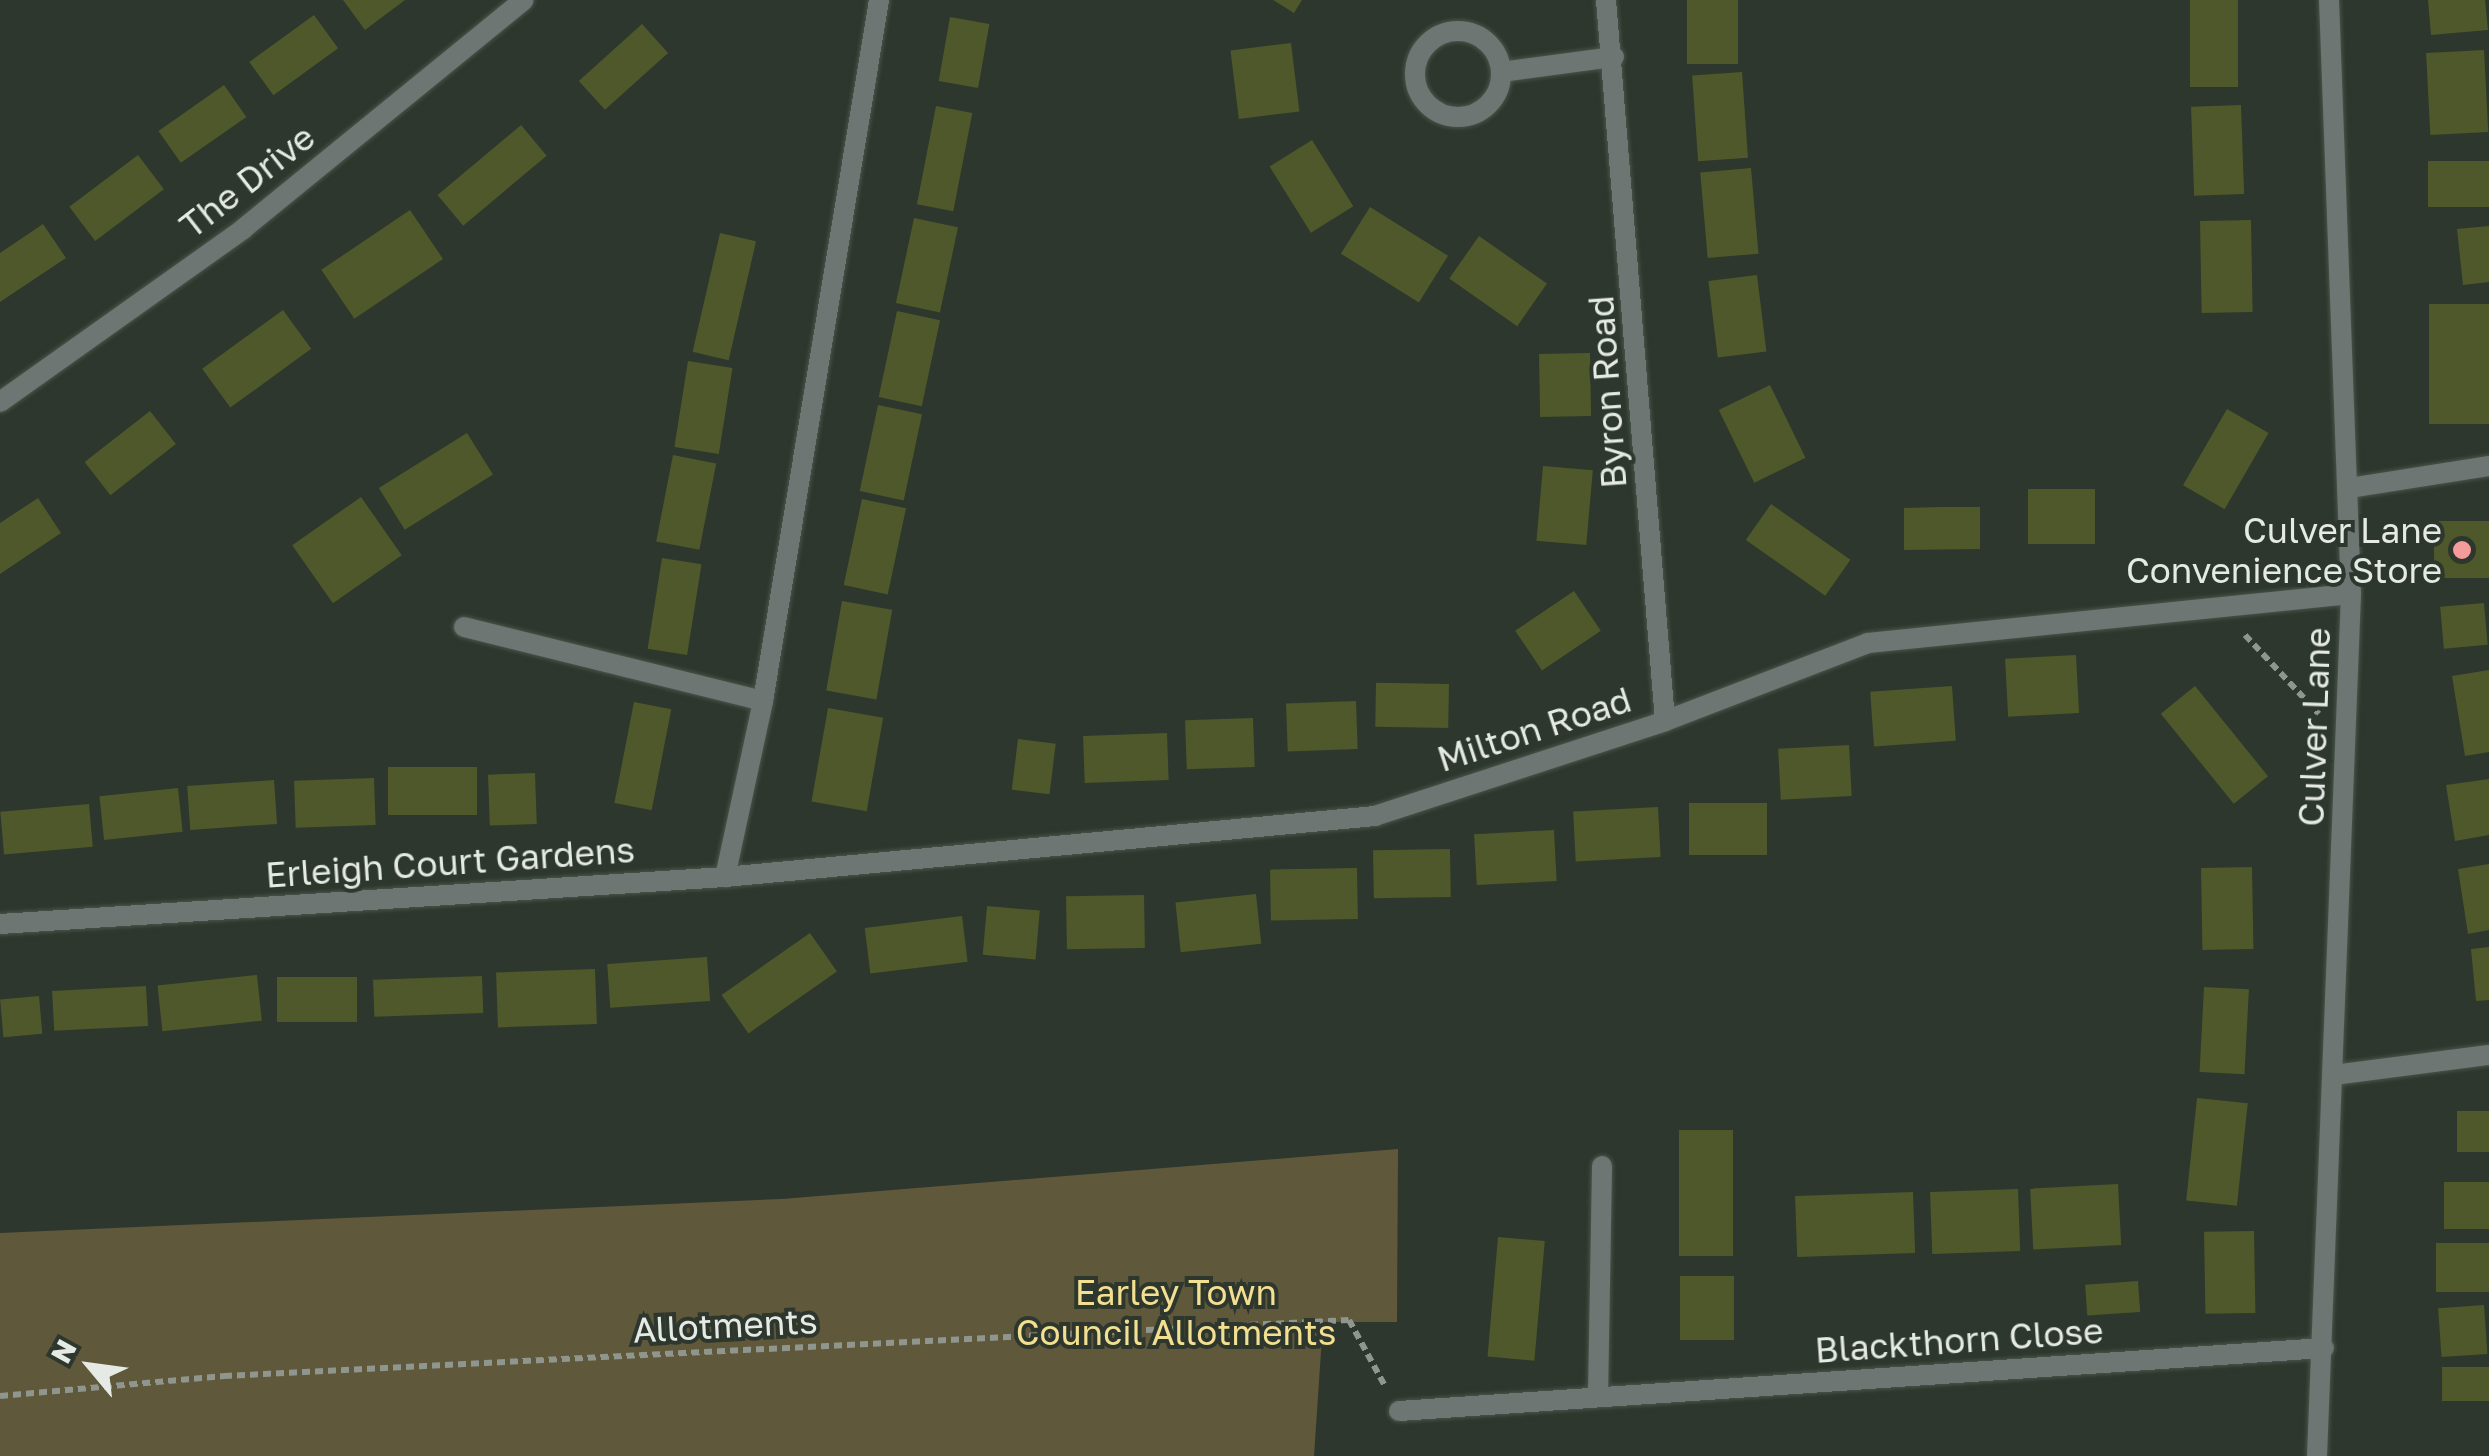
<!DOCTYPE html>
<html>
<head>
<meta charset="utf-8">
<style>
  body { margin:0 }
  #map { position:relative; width:2489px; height:1456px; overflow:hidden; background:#2d372d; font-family:"Golos Text",sans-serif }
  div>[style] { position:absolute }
  .green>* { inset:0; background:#60583b }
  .building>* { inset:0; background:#4e582a; transform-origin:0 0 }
  .path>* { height:6px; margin-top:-3px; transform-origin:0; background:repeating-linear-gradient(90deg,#8e968d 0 8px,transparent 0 13px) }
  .roads { filter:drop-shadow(0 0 2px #4a544a) drop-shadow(0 0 2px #4a544a) }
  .street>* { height:20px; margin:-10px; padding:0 10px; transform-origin:10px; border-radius:10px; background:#6e7673 }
  .street>.ring { margin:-10px; padding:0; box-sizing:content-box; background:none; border:20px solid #6e7673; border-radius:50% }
  .dots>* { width:28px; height:28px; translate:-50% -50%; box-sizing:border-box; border:5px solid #2d372d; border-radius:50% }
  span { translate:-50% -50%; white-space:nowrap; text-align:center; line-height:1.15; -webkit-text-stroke:8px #2d372d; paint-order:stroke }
  .street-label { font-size:35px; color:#e5ebe4 }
  .poi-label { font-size:35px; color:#e5ebe4 }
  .right { translate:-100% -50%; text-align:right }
  .park-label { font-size:35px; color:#f3df91 }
  .north { position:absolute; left:40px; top:1316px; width:100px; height:100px; -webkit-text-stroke:8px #2d372d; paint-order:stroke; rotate:299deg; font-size:28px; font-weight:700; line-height:40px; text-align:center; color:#e5ebe4 }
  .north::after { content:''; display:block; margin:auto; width:35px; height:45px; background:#e5ebe4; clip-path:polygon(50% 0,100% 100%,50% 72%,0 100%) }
</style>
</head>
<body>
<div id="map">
  <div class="green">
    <div style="clip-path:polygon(1398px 1149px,1397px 1322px,1323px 1322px,1314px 1456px,0 1456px,0 1233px,782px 1199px)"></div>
  </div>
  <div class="building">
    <div style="clip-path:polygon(343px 0,405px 0,365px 30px)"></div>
    <div style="clip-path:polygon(1273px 0,1302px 0,1294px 13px)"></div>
    <div style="left:1687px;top:0;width:51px;height:64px"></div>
    <div style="left:2190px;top:0;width:48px;height:87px"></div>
    <div style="clip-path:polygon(2428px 0,2485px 0,2488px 30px,2431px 35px)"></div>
    <div style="left:314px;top:15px;width:41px;height:80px;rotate:54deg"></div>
    <div style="left:950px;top:17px;width:40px;height:65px;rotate:10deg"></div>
    <div style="left:642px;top:24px;width:39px;height:85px;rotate:48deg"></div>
    <div style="left:1291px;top:43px;width:69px;height:61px;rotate:83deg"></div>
    <div style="left:2484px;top:50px;width:82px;height:58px;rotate:87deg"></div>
    <div style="left:1742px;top:72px;width:86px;height:50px;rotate:86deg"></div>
    <div style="left:224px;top:85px;width:39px;height:80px;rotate:55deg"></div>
    <div style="left:2241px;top:105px;width:89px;height:50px;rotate:88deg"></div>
    <div style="left:936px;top:106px;width:37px;height:100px;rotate:11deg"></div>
    <div style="left:521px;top:125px;width:40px;height:109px;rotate:50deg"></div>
    <div style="left:1312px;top:140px;width:78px;height:50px;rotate:58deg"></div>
    <div style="left:138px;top:155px;width:43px;height:86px;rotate:53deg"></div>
    <div style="left:2489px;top:161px;width:46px;height:61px;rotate:90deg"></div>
    <div style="left:1751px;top:168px;width:86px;height:51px;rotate:85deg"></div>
    <div style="left:1370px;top:207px;width:92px;height:55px;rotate:32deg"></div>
    <div style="left:410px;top:210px;width:59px;height:107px;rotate:56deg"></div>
    <div style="left:914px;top:218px;width:45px;height:87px;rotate:12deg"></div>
    <div style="left:2251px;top:220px;width:92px;height:51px;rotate:89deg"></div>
    <div style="clip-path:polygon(43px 224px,66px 258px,0 302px,0 253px)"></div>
    <div style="clip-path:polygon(2489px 226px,2489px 282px,2463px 285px,2457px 229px)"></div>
    <div style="left:720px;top:233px;width:37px;height:122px;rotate:13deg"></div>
    <div style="left:1479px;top:236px;width:83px;height:52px;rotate:35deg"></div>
    <div style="left:1757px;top:275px;width:77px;height:49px;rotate:83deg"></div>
    <div style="left:2489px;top:304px;width:120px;height:60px;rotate:90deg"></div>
    <div style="left:283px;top:310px;width:48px;height:100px;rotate:54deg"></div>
    <div style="left:897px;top:311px;width:44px;height:88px;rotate:12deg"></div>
    <div style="left:1590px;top:353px;width:63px;height:51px;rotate:89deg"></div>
    <div style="left:688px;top:361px;width:45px;height:87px;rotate:9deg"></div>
    <div style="left:1770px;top:385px;width:81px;height:57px;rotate:64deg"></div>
    <div style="left:878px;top:405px;width:45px;height:88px;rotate:12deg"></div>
    <div style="left:2227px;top:409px;width:48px;height:88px;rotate:30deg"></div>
    <div style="left:150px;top:411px;width:42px;height:83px;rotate:52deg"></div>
    <div style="left:467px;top:433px;width:49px;height:104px;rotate:58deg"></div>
    <div style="left:673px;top:455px;width:44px;height:88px;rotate:11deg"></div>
    <div style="left:1543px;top:466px;width:50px;height:75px;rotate:5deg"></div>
    <div style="left:2028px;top:489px;width:67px;height:55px"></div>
    <div style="left:361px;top:497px;width:71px;height:84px;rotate:55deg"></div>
    <div style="clip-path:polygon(38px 498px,61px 533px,0 574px,0 523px)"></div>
    <div style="left:862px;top:499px;width:45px;height:88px;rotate:12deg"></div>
    <div style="left:1771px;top:504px;width:97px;height:44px;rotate:35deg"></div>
    <div style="clip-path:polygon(1941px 507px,1980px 507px,1980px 549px,1904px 550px,1904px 508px)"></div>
    <div style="left:2434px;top:521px;width:55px;height:57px"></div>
    <div style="left:662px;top:558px;width:40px;height:92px;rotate:9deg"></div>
    <div style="left:1574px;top:591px;width:48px;height:71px;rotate:56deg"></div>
    <div style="left:842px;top:601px;width:51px;height:91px;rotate:10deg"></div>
    <div style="left:2484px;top:603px;width:42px;height:44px;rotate:85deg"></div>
    <div style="left:2076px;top:655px;width:58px;height:71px;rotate:87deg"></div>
    <div style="clip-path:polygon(2489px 670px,2489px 752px,2465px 756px,2452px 676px)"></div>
    <div style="left:1449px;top:684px;width:44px;height:73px;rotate:91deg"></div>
    <div style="left:1952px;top:686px;width:55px;height:82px;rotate:86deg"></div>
    <div style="left:2195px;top:686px;width:116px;height:44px;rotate:51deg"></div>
    <div style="left:1356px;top:701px;width:48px;height:70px;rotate:88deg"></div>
    <div style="left:634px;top:702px;width:38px;height:103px;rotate:11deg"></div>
    <div style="left:828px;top:708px;width:56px;height:95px;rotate:10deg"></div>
    <div style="left:1253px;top:718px;width:49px;height:68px;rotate:88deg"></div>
    <div style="left:1167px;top:733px;width:47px;height:84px;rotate:88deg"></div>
    <div style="left:1018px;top:739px;width:38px;height:51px;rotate:7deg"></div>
    <div style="left:1849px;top:745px;width:51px;height:71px;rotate:87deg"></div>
    <div style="left:477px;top:767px;width:48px;height:89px;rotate:90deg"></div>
    <div style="left:535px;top:773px;width:51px;height:47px;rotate:88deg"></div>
    <div style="left:374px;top:778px;width:47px;height:80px;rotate:88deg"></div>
    <div style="clip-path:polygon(2489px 779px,2489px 835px,2455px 841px,2446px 785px)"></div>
    <div style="left:274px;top:780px;width:44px;height:87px;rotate:86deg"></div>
    <div style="left:178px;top:788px;width:44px;height:79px;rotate:84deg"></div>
    <div style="left:1767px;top:803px;width:52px;height:78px;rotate:90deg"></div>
    <div style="left:89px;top:804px;width:43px;height:89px;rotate:85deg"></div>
    <div style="left:1658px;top:807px;width:50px;height:85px;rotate:87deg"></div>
    <div style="left:1554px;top:830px;width:51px;height:80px;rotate:87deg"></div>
    <div style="left:1450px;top:849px;width:48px;height:77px;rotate:89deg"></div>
    <div style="clip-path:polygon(2489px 864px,2489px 930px,2468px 934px,2458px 869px)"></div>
    <div style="left:2252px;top:867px;width:82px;height:51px;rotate:89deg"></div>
    <div style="left:1357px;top:868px;width:51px;height:87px;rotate:89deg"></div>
    <div style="left:1256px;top:894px;width:50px;height:81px;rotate:84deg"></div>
    <div style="left:1144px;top:895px;width:53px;height:78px;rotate:89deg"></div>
    <div style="left:987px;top:906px;width:53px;height:49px;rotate:5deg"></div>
    <div style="left:962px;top:916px;width:46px;height:98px;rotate:83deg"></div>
    <div style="left:810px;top:933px;width:47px;height:108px;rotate:55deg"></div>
    <div style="clip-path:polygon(2489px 947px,2489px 1000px,2476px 1001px,2471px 949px)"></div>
    <div style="left:707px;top:957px;width:44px;height:100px;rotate:86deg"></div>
    <div style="left:595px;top:969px;width:55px;height:99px;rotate:88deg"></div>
    <div style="left:257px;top:975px;width:46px;height:100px;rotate:84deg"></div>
    <div style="left:482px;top:976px;width:37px;height:109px;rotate:88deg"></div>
    <div style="left:357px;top:977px;width:45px;height:80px;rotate:90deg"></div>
    <div style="left:146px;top:986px;width:40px;height:94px;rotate:87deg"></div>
    <div style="left:2204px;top:987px;width:45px;height:85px;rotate:3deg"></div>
    <div style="left:39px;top:996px;width:38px;height:39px;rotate:85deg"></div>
    <div style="left:2197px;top:1098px;width:51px;height:103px;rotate:6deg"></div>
    <div style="left:2489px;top:1111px;width:41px;height:32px;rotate:90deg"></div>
    <div style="left:1679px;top:1130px;width:54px;height:126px"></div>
    <div style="left:2489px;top:1182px;width:47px;height:45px;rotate:90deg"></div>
    <div style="left:2118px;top:1184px;width:61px;height:88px;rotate:87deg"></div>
    <div style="left:2018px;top:1189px;width:62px;height:88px;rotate:88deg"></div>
    <div style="left:1913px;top:1192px;width:61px;height:118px;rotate:88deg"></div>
    <div style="left:2254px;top:1231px;width:82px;height:50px;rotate:89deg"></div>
    <div style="left:1498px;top:1237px;width:47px;height:120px;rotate:5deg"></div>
    <div style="left:2489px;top:1243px;width:49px;height:53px;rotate:90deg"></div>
    <div style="left:1680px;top:1276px;width:54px;height:64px"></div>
    <div style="left:2138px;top:1281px;width:31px;height:53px;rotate:86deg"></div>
    <div style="left:2484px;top:1305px;width:49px;height:46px;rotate:86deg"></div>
    <div style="left:2489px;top:1367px;width:34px;height:47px;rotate:90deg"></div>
  </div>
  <div class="path">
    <div style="left:2245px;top:635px;width:108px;rotate:46.9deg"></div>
    <div style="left:0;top:1396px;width:225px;rotate:-5.1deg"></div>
    <div style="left:224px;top:1376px;width:1126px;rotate:-2.85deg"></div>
    <div style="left:1349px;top:1320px;width:77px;rotate:61.4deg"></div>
  </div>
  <div class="roads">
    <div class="street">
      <div style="left:1606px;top:0;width:723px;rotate:85.32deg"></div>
      <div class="ring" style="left:1415px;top:31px;width:66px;height:66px"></div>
      <div style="left:1501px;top:72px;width:114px;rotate:-7.6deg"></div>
      <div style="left:0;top:402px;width:298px;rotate:-35.4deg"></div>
      <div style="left:243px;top:229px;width:362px;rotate:-39.2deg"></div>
      <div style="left:2349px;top:488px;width:142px;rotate:-8.9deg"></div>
      <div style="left:464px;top:627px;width:308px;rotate:13.9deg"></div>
      <div style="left:725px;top:877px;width:180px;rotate:-77.8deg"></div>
      <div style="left:763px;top:701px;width:711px;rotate:-80.6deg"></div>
      <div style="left:0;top:924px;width:727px;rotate:-3.71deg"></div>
      <div style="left:725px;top:877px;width:653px;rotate:-5.36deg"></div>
      <div style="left:1375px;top:816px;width:305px;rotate:-18.1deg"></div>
      <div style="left:1665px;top:721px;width:217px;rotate:-21deg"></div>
      <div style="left:1868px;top:643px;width:485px;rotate:-5.8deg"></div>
      <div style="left:2334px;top:1075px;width:156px;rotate:-7.4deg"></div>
      <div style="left:1598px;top:1397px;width:231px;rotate:-89deg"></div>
      <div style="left:1399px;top:1411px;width:927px;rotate:-3.9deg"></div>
      <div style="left:2317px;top:1456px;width:863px;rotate:-87.74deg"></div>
      <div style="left:2351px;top:594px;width:594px;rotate:-92.12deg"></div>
    </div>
  </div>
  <div class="dots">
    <div style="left:2462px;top:550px;background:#f59b99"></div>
  </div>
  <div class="street-label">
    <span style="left:247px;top:181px;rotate:-38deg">The Drive</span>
    <span style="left:1607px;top:392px;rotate:-94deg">Byron Road</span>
    <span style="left:2314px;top:727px;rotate:-88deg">Culver Lane</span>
    <span style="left:1534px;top:729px;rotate:-18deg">Milton Road</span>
    <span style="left:450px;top:862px;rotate:-4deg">Erleigh Court Gardens</span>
    <span style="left:725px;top:1325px;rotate:-3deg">Allotments</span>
    <span style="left:1959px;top:1340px;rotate:-4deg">Blackthorn Close</span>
  </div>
  <div class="poi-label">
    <span class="right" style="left:2442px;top:550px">Culver Lane<br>Convenience Store</span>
  </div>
  <div class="park-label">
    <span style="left:1176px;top:1312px">Earley Town<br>Council Allotments</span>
  </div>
  <div class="north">N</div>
</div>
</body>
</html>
